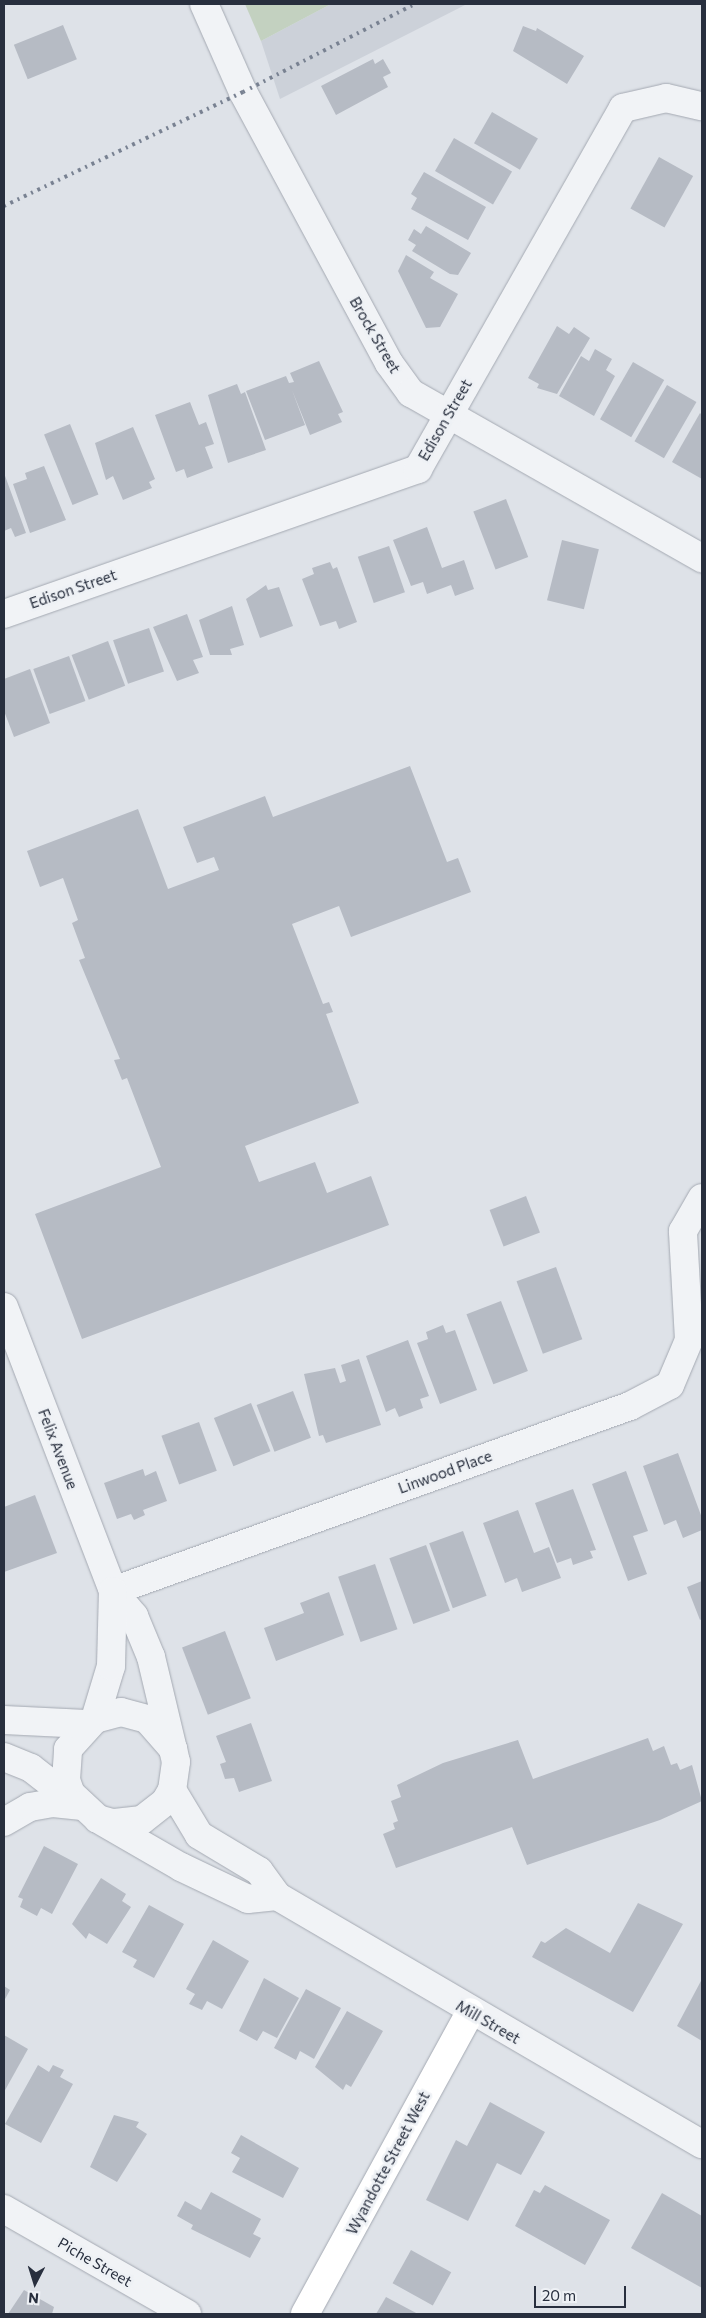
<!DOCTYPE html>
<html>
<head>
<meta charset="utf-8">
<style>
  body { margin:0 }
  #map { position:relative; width:706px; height:2318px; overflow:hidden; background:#dee2e8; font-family:Commissioner,sans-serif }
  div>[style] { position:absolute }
  .built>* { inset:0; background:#ccd1d9 }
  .green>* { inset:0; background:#c3d1c0 }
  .building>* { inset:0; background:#b6bbc4; transform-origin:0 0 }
  .roads { filter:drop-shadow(0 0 1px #a4a9b2) drop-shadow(0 0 1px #a4a9b2) }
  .street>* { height:28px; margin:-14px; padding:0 14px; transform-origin:14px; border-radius:14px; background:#f1f3f6 }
  .secondary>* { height:28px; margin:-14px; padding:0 14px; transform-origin:14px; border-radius:14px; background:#fff }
  .rail>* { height:4px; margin-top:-2px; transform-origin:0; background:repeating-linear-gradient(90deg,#788191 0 2.5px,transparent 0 7.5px) }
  span { translate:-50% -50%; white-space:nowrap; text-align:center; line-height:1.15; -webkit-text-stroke:5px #eef1f5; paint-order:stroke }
  .street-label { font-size:15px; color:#282f3e }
  .frame { position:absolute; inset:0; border:5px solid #282f3e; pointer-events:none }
  .north { position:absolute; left:10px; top:2258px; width:50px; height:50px; -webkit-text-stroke:4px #eef1f5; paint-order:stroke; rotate:185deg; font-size:14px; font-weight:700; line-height:20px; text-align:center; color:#282f3e }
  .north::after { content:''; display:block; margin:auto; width:18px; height:22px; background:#282f3e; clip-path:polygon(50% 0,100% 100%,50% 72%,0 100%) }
  .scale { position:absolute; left:534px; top:2286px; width:92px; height:22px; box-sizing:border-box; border:2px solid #282f3e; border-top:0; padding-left:6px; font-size:15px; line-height:18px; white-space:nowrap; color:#282f3e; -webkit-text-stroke:4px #eef1f5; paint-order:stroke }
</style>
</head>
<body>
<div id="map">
  <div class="built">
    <div style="clip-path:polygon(331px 4px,467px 4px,280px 99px,261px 41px)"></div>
  </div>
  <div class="green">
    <div style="clip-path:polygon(245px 4px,331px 4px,261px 41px)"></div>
  </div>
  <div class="building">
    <div style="left:63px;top:25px;width:37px;height:53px;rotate:68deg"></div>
    <div style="clip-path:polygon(523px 26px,536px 31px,537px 28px,584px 56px,567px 84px,513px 51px)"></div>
    <div style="clip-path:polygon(373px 59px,375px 64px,383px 59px,391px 73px,383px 77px,388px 87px,336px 115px,321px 86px)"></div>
    <div style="left:492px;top:112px;width:53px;height:36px;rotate:30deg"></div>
    <div style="left:454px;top:138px;width:67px;height:38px;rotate:30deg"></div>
    <div style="left:659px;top:157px;width:39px;height:59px;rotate:29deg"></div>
    <div style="clip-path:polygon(424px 172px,486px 207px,468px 240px,411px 209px,417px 198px,411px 194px)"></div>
    <div style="clip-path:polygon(426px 226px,471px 253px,458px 275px,450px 274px,412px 251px,416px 245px,408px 240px,414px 229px,421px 234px)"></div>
    <div style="clip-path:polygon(406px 255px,434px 272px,430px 278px,458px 294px,440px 327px,426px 328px,398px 271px)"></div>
    <div style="clip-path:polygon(557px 326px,569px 334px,574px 327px,590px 338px,557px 394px,537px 388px,539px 384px,528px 378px)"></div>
    <div style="clip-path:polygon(595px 349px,612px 359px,606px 370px,615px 376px,594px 416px,559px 396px,581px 356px,589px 361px)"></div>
    <div style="clip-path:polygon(319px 361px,343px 412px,338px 414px,342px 422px,310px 435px,292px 390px,305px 425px,265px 440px,246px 391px,286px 376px,289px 383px,294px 382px,290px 373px)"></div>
    <div style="left:633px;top:362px;width:36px;height:66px;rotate:30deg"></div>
    <div style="clip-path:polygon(237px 384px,241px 394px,245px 392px,266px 450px,228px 463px,208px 395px)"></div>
    <div style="left:667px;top:385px;width:34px;height:65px;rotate:30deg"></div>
    <div style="clip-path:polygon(190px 402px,199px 425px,206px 422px,214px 444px,205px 447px,213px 468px,187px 478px,184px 469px,176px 472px,155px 415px)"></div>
    <div style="clip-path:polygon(700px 413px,702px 415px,702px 479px,672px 462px)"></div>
    <div style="left:70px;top:424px;width:76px;height:28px;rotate:68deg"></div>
    <div style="clip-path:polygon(133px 427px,155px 479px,149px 482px,152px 488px,123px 500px,113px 476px,106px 480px,95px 443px)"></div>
    <div style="clip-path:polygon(44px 466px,66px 520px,30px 533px,13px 484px,27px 479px,25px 473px)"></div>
    <div style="clip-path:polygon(4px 473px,26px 533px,15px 537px,11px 528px,4px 531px)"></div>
    <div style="left:506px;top:499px;width:62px;height:35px;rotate:69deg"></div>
    <div style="clip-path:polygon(427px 527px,442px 568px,464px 560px,474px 589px,455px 596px,451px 585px,427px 594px,423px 582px,411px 586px,393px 540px)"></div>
    <div style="left:562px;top:540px;width:38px;height:62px;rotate:14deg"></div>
    <div style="left:389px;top:546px;width:49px;height:33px;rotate:71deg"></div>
    <div style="clip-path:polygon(330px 562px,333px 569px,337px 567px,357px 622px,339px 629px,336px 621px,320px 626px,302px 579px,314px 574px,312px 568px)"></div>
    <div style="clip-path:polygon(266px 585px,268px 590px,279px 587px,293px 626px,260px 638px,246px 599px)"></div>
    <div style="clip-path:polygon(232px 606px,244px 645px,230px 649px,232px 655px,210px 655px,199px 620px)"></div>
    <div style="clip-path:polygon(187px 614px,203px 657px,193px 660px,199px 673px,177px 681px,153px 627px)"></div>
    <div style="left:149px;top:628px;width:46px;height:38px;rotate:71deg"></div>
    <div style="left:108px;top:641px;width:48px;height:39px;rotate:69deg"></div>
    <div style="left:69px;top:656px;width:48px;height:38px;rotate:70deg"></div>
    <div style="clip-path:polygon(30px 669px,50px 723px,14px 737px,4px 711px,4px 679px)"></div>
    <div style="clip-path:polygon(410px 766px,447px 862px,458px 858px,471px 892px,351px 937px,339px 906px,292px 924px,323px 1004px,329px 1002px,333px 1012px,326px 1014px,359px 1103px,245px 1146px,259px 1182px,315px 1162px,327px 1193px,371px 1176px,389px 1225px,82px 1339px,35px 1214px,161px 1167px,127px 1078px,122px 1080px,114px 1060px,120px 1059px,79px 960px,85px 958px,72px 923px,78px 920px,63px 878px,40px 887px,27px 851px,138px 809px,168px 889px,219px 870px,214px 857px,197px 863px,183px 827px,265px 796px,273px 817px)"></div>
    <div style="left:526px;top:1196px;width:39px;height:39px;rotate:69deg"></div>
    <div style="left:556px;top:1267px;width:77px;height:42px;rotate:70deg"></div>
    <div style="left:501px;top:1301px;width:75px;height:37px;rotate:69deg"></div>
    <div style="clip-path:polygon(443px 1325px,446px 1333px,455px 1330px,477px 1390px,440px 1404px,417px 1343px,428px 1339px,426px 1332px)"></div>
    <div style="clip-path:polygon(408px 1340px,429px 1396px,420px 1399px,423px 1408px,399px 1417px,395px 1408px,386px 1412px,366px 1356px)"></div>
    <div style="clip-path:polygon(359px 1359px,381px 1425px,326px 1443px,323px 1435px,319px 1436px,304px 1374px,335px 1368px,340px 1383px,346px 1381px,341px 1365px)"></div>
    <div style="left:293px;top:1391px;width:50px;height:39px;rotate:69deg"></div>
    <div style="left:251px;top:1403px;width:52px;height:40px;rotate:68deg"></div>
    <div style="left:199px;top:1422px;width:52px;height:40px;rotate:70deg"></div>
    <div style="clip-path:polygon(678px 1453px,702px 1518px,702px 1530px,683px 1538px,676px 1520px,664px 1525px,643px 1466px)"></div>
    <div style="clip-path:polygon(143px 1469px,145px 1476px,156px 1471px,167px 1501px,143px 1510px,145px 1515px,134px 1520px,131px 1514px,117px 1519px,104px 1483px)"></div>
    <div style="clip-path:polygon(626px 1471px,648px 1531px,633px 1536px,647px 1574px,628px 1581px,592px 1484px)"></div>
    <div style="clip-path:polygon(573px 1489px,596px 1550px,590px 1551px,593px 1558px,573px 1565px,571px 1558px,557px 1563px,535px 1503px)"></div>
    <div style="clip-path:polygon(35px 1495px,57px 1553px,4px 1572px,4px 1507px)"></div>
    <div style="clip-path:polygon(518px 1510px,534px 1553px,549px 1547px,561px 1578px,522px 1592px,517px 1578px,505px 1583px,483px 1523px)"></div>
    <div style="left:463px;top:1531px;width:69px;height:36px;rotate:70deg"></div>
    <div style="left:426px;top:1545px;width:70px;height:39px;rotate:70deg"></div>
    <div style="left:375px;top:1564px;width:69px;height:39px;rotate:71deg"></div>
    <div style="clip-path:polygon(702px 1581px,702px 1619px,700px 1620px,687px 1587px)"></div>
    <div style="clip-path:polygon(329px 1592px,344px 1635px,276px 1661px,264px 1628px,304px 1613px,300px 1603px)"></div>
    <div style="left:225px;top:1631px;width:72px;height:46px;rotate:69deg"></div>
    <div style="clip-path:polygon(251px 1723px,272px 1781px,239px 1792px,234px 1778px,225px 1779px,220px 1764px,226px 1762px,216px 1736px)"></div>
    <div style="clip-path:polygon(648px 1738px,653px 1751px,664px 1746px,671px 1765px,677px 1763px,680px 1770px,692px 1765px,702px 1801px,660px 1820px,527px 1865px,512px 1827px,396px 1868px,383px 1834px,395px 1829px,393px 1823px,398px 1821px,391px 1801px,401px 1797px,397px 1785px,443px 1763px,518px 1740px,533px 1779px)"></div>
    <div style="clip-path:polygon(44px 1846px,78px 1864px,52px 1914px,41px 1908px,37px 1916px,20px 1907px,23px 1899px,18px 1897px)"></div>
    <div style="clip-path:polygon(101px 1878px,126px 1894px,122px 1901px,131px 1907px,107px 1944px,89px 1933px,86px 1939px,72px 1924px)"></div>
    <div style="clip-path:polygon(638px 1903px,683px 1924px,633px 2012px,532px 1957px,541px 1941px,545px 1943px,566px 1928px,610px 1953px)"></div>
    <div style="clip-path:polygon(149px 1905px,184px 1924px,154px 1978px,133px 1967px,137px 1960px,122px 1952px)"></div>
    <div style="clip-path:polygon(213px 1940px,249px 1961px,222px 2009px,207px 2001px,202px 2010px,189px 2004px,195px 1994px,186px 1989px)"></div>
    <div style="clip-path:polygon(264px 1978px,299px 1998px,277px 2038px,263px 2031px,257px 2041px,239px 2031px)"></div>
    <div style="clip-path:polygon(702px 1979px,702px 2041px,677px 2026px)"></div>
    <div style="clip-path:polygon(4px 1986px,10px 1990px,4px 2001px)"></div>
    <div style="clip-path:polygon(306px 1989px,341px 2008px,314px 2059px,300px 2051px,296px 2060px,274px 2048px)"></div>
    <div style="clip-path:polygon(347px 2011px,383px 2031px,351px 2087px,346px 2084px,343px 2090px,315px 2067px)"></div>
    <div style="clip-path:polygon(4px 2035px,28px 2049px,4px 2092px)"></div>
    <div style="clip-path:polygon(38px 2065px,49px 2072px,53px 2065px,64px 2070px,60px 2077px,73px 2084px,41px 2143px,5px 2124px)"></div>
    <div style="clip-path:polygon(490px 2102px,545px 2132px,521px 2175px,497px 2163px,468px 2221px,426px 2200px,456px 2140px,467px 2146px)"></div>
    <div style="clip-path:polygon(114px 2115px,139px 2122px,136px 2127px,147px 2134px,117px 2182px,90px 2167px)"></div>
    <div style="clip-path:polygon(241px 2135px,299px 2168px,283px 2198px,232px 2172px,240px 2158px,231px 2153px)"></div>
    <div style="clip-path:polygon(545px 2185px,610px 2220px,585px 2265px,515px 2226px,534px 2190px,540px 2193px)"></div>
    <div style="clip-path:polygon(211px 2192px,261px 2219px,253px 2234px,261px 2238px,250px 2258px,191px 2229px,193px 2225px,177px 2216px,185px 2201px,201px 2210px)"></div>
    <div style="clip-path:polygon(662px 2193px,702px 2216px,702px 2288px,631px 2248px)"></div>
    <div style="left:411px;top:2250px;width:46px;height:38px;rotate:29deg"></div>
    <div style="clip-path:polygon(24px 2290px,54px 2307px,52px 2314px,8px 2314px)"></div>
    <div style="clip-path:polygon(386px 2297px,418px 2314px,376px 2314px)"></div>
  </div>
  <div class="roads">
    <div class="street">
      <div style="left:204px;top:4px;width:96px;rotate:66.1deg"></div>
      <div style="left:243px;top:92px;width:308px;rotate:61.7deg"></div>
      <div style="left:389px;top:363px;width:37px;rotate:54deg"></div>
      <div style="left:411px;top:393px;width:335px;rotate:29.6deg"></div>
      <div style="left:4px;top:614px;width:439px;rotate:-19.3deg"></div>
      <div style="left:418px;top:469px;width:415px;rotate:-60.4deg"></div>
      <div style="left:623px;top:108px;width:44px;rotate:-13.1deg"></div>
      <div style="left:666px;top:98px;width:37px;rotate:13deg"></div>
      <div style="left:4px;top:1307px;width:304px;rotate:69deg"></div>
      <div style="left:113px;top:1591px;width:33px;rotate:50deg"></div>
      <div style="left:134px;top:1616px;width:44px;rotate:67.5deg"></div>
      <div style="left:151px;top:1657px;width:95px;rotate:76.6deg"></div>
      <div style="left:173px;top:1749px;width:13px;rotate:77deg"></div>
      <div style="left:176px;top:1762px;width:28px;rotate:98deg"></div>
      <div style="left:172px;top:1790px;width:14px;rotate:120deg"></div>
      <div style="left:165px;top:1802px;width:29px;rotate:142deg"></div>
      <div style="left:142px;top:1820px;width:30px;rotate:174deg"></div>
      <div style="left:112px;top:1823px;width:15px;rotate:-164deg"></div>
      <div style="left:98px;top:1819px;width:37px;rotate:-137deg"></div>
      <div style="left:71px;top:1794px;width:15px;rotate:-110deg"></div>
      <div style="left:66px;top:1780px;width:31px;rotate:-86deg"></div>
      <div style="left:68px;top:1749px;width:40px;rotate:-48deg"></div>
      <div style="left:95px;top:1719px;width:27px;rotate:-15deg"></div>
      <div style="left:121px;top:1712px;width:27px;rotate:15deg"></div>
      <div style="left:147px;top:1719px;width:40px;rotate:49deg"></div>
      <div style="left:113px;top:1591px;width:549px;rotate:-19.69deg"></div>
      <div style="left:630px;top:1406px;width:45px;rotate:-27.7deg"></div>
      <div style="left:670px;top:1385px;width:49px;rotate:-67.1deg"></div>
      <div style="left:689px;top:1340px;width:109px;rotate:-93.2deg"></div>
      <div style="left:683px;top:1231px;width:38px;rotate:-60deg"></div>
      <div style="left:95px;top:1719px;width:55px;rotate:-73.2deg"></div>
      <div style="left:111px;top:1666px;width:75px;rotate:-88.5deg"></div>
      <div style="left:4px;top:1720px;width:82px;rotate:2.8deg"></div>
      <div style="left:4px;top:1757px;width:29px;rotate:22deg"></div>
      <div style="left:31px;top:1768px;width:57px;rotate:37.9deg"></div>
      <div style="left:172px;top:1790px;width:52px;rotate:59deg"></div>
      <div style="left:199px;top:1835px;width:70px;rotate:31deg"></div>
      <div style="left:259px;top:1871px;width:31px;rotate:54deg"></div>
      <div style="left:277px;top:1896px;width:492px;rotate:30.3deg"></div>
      <div style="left:4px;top:1822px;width:30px;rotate:-30deg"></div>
      <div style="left:30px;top:1807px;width:23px;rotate:-10deg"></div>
      <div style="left:53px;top:1803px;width:27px;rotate:6deg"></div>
      <div style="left:103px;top:1822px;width:90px;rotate:30deg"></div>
      <div style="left:181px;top:1867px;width:74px;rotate:25.5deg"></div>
      <div style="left:248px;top:1899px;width:29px;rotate:-6deg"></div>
      <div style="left:4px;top:2209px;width:211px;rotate:29.8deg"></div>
    </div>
    <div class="secondary">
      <div style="left:305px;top:2314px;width:344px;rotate:-61.3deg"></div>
    </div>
  </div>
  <div class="rail">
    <div style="left:4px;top:206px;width:265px;rotate:-25.5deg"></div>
    <div style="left:243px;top:92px;width:193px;rotate:-27.1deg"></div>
  </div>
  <div class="street-label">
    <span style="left:375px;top:335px;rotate:60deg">Brock Street</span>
    <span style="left:445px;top:420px;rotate:-60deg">Edison Street</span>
    <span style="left:73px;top:589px;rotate:-19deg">Edison Street</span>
    <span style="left:58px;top:1449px;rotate:69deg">Felix Avenue</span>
    <span style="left:445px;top:1472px;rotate:-20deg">Linwood Place</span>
    <span style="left:488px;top:2022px;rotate:30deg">Mill Street</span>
    <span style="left:388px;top:2163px;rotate:-62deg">Wyandotte Street West</span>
    <span style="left:95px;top:2262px;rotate:30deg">Piche Street</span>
  </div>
  <div class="frame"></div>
  <div class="north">N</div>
  <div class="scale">20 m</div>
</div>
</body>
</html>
